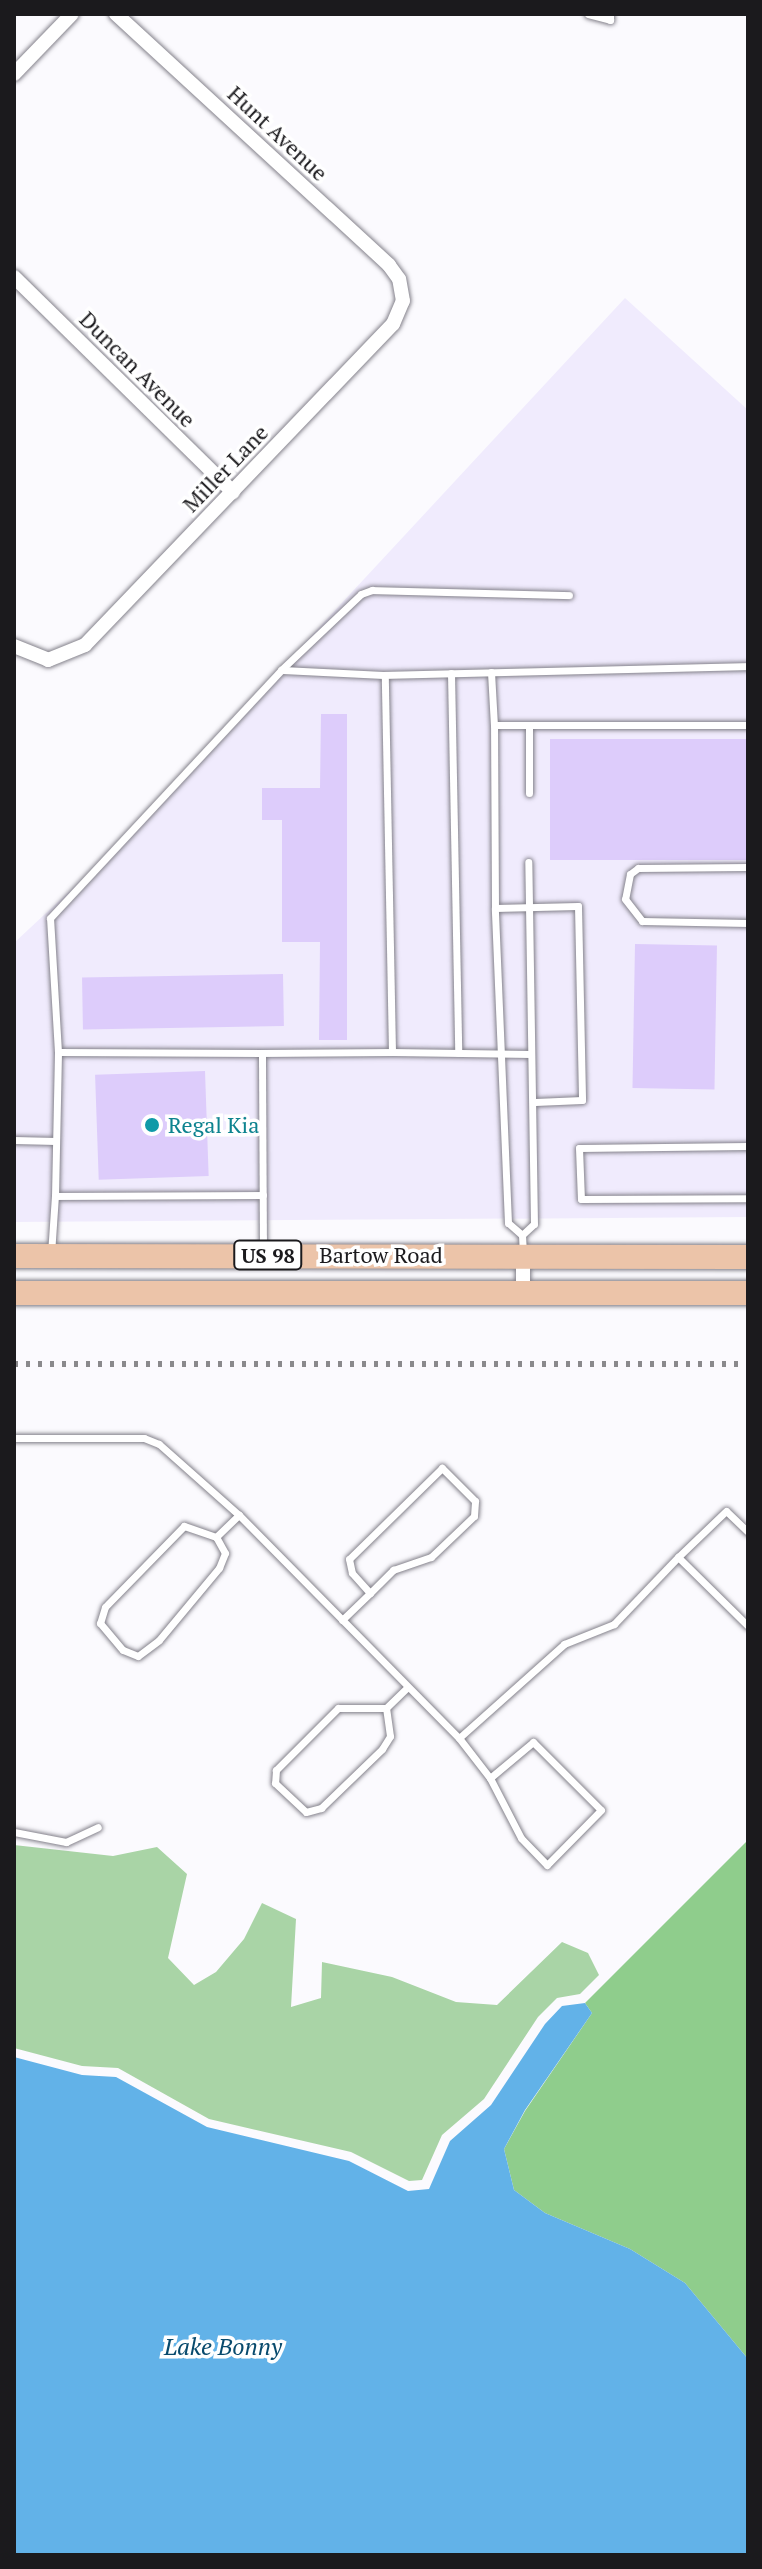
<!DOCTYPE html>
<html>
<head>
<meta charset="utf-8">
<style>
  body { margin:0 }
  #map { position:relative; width:762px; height:2569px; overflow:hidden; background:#fbfafe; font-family:"PT Serif",serif }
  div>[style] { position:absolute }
  .built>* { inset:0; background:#f0ebfd }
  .green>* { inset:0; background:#a9d4a6 }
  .forest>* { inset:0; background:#8fcd8c }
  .water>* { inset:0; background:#62b2e8 }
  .building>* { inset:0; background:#ddccfb; transform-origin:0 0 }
  .roads { filter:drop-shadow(0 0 2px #84828b) drop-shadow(0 0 2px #84828b) }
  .lane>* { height:7px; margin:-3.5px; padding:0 3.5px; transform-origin:3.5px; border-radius:3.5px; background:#fff }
  .street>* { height:14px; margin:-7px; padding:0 7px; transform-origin:7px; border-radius:7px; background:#fff }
  .primary>* { height:24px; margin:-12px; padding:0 12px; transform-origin:12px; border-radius:12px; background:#ecc4a9 }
  .rail>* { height:6px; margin-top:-3px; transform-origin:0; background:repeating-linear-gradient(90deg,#8a898c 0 4px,transparent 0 12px) }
  .dots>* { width:22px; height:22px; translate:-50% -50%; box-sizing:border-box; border:4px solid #fff; border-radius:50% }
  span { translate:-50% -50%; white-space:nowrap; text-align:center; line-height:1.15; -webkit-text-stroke:7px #fff; paint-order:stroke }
  .shield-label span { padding:2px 6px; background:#fff; border:2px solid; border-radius:6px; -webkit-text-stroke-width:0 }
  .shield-label { font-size:20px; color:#1b1a1d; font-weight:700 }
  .street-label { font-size:22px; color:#1b1a1d }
  .culture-label { font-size:22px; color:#0d838f }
  .left { translate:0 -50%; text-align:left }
  .water-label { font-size:24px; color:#084a6d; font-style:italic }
  .frame { position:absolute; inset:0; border:16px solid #1b1a1d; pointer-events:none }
</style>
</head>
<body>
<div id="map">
  <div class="built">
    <div style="clip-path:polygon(625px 298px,748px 410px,748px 1217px,14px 1222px,14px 943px,105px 858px)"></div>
  </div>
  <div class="green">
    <div style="clip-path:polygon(14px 1845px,113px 1856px,157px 1847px,187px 1874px,168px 1958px,194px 1985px,216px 1972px,244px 1939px,262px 1903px,296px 1919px,291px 2007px,321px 1998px,322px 1962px,392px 1977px,456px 2002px,497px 2005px,562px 1942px,588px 1953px,599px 1975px,580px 1994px,557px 1998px,538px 2017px,484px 2099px,442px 2135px,422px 2180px,409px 2181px,351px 2152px,209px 2119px,118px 2068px,82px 2066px,14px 2048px)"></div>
  </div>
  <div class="forest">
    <div style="clip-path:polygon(748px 1840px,748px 2359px,685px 2283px,630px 2249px,545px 2213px,514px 2190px,504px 2149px,525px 2111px,592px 2013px,585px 2003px)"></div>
  </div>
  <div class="water">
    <div style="clip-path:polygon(585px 2003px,592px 2013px,525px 2110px,504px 2149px,514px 2190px,545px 2213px,630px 2249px,685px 2283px,748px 2359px,748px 2555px,14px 2555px,14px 2057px,82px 2075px,116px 2077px,207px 2127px,349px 2161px,408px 2191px,429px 2189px,450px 2141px,491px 2105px,545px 2024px,562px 2006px)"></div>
  </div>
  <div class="building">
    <div style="clip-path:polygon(321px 714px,347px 714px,347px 1040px,319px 1040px,320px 942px,282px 942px,282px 820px,262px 820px,262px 788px,320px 788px)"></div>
    <div style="left:747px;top:739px;width:121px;height:197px;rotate:90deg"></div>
    <div style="left:635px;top:944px;width:82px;height:144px;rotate:1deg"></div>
    <div style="left:283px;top:974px;width:52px;height:201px;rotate:89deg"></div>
    <div style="left:205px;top:1071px;width:105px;height:110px;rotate:88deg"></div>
  </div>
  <div class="roads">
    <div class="lane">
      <div style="left:588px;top:14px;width:23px;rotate:15deg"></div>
      <div style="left:610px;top:20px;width:6px;rotate:-90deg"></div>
      <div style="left:281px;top:670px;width:110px;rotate:-43.5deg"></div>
      <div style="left:361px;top:594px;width:12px;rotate:-20deg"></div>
      <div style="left:372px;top:590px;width:197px;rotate:1.5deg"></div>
      <div style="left:491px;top:672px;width:53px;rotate:86.8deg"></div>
      <div style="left:451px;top:673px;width:380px;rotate:88.9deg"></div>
      <div style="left:529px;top:793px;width:68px;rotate:-90deg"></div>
      <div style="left:748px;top:867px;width:110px;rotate:179.5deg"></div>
      <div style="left:638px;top:868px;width:10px;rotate:143deg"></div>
      <div style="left:630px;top:874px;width:25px;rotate:101deg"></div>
      <div style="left:625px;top:899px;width:28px;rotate:52deg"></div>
      <div style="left:642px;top:921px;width:106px;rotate:1.1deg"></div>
      <div style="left:495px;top:908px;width:83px;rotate:-1.4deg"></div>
      <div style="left:578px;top:906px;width:194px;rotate:88.8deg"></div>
      <div style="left:582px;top:1100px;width:47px;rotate:177.6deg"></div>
      <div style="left:58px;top:1052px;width:134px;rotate:-93.4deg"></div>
      <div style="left:50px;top:918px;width:339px;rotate:-47deg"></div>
      <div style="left:281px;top:670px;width:104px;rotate:2.8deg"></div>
      <div style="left:531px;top:1054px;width:139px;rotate:-179.2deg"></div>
      <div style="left:392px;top:1052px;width:377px;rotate:-91.1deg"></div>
      <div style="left:385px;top:675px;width:363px;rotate:-1.4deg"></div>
      <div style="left:14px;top:1140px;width:42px;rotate:1.4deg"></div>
      <div style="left:748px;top:1146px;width:169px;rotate:179.3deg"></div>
      <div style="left:579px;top:1148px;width:51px;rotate:87.8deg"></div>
      <div style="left:581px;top:1199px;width:167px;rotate:-0.3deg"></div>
      <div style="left:55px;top:1196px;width:144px;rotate:-88.8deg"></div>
      <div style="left:58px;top:1052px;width:204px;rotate:0.3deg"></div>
      <div style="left:522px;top:1235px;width:18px;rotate:-139deg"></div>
      <div style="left:508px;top:1223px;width:315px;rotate:-92.4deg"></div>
      <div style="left:495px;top:908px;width:183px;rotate:-90.3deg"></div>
      <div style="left:494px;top:725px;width:254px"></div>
      <div style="left:263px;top:1252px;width:199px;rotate:-90.3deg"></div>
      <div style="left:262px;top:1053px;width:130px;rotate:-0.4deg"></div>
      <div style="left:51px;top:1254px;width:58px;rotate:-86.1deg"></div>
      <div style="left:55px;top:1196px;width:208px;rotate:-0.3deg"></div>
      <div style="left:523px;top:1254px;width:19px;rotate:-93deg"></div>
      <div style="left:522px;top:1235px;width:16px;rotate:-43deg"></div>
      <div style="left:534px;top:1224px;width:362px;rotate:-90.9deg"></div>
      <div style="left:14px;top:1438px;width:130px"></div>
      <div style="left:144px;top:1438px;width:16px;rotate:22deg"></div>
      <div style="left:159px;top:1444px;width:107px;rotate:41.6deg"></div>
      <div style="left:239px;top:1515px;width:313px;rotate:45.4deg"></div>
      <div style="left:459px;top:1738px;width:51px;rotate:52.2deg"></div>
      <div style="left:748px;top:1532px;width:30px;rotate:-136deg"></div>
      <div style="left:726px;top:1511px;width:66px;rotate:136.2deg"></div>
      <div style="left:678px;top:1557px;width:98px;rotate:44.6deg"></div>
      <div style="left:216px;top:1537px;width:34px;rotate:-161deg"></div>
      <div style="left:184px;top:1526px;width:113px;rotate:134.3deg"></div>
      <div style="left:105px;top:1607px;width:17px;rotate:107deg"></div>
      <div style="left:100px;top:1623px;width:35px;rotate:50deg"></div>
      <div style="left:123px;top:1650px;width:16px;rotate:22deg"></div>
      <div style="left:138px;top:1656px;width:26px;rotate:-37deg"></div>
      <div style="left:159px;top:1640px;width:94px;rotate:-50.2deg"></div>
      <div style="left:219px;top:1568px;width:16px;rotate:-68deg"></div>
      <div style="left:225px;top:1553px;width:18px;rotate:-119deg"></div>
      <div style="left:216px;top:1537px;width:32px;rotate:-44deg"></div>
      <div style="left:342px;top:1620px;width:39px;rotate:-44deg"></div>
      <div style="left:370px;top:1593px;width:33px;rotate:-45deg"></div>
      <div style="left:393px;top:1570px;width:40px;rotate:-18.9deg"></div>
      <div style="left:431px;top:1557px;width:59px;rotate:-43.6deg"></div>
      <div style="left:474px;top:1516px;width:15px;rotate:-86deg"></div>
      <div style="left:475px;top:1501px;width:47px;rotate:-135deg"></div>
      <div style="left:442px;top:1468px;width:130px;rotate:135.6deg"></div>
      <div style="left:349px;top:1559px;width:14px;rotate:78deg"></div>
      <div style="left:352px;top:1573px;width:27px;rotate:48deg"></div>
      <div style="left:386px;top:1708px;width:48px;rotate:180deg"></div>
      <div style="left:338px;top:1708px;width:88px;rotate:135deg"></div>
      <div style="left:276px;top:1770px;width:13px;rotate:94deg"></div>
      <div style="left:275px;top:1783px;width:42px;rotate:43.1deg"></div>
      <div style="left:306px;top:1812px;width:16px;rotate:-15deg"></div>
      <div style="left:321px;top:1808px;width:85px;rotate:-44deg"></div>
      <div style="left:382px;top:1749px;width:15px;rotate:-58deg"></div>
      <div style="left:390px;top:1736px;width:28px;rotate:-98deg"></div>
      <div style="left:386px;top:1708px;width:28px;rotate:-44deg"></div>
      <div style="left:459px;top:1738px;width:141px;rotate:-41.8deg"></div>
      <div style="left:564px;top:1644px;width:54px;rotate:-21.8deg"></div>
      <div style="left:614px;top:1624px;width:93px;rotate:-46.3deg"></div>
      <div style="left:533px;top:1742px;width:96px;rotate:45deg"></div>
      <div style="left:601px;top:1810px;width:77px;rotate:134.5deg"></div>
      <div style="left:547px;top:1865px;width:37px;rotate:-134deg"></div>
      <div style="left:521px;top:1838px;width:68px;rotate:-117.3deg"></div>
      <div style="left:490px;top:1778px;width:56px;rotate:-39.9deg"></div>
      <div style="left:14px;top:1832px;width:53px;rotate:10.9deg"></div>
      <div style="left:66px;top:1842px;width:35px;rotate:-25deg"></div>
    </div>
    <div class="street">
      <div style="left:14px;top:74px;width:83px;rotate:-46deg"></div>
      <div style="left:14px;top:277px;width:307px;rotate:44.5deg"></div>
      <div style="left:14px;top:646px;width:37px;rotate:22deg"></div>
      <div style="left:48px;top:660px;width:40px;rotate:-22deg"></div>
      <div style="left:85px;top:645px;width:445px;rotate:-46.2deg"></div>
      <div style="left:393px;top:324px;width:25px;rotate:-67deg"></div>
      <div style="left:403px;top:301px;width:22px;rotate:-100deg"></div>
      <div style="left:399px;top:279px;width:17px;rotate:-126deg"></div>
      <div style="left:389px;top:265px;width:371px;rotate:-137.4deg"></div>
      <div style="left:523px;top:1254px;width:37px;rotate:90deg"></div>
    </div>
    <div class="primary">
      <div style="left:14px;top:1256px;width:734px;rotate:0.08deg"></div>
      <div style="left:14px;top:1293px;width:734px"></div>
    </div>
  </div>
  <div class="rail">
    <div style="left:14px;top:1364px;width:734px"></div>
  </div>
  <div class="dots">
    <div style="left:152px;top:1125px;background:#0f9aa8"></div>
  </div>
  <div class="shield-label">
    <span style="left:268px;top:1255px">US 98</span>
  </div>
  <div class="street-label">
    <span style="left:278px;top:133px;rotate:43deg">Hunt Avenue</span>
    <span style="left:138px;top:369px;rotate:45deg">Duncan Avenue</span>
    <span style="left:225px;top:468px;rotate:-46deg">Miller Lane</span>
    <span style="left:381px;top:1255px">Bartow Road</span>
  </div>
  <div class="culture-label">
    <span class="left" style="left:168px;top:1125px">Regal Kia</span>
  </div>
  <div class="water-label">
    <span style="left:223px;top:2347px">Lake Bonny</span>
  </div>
  <div class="frame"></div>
</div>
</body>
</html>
